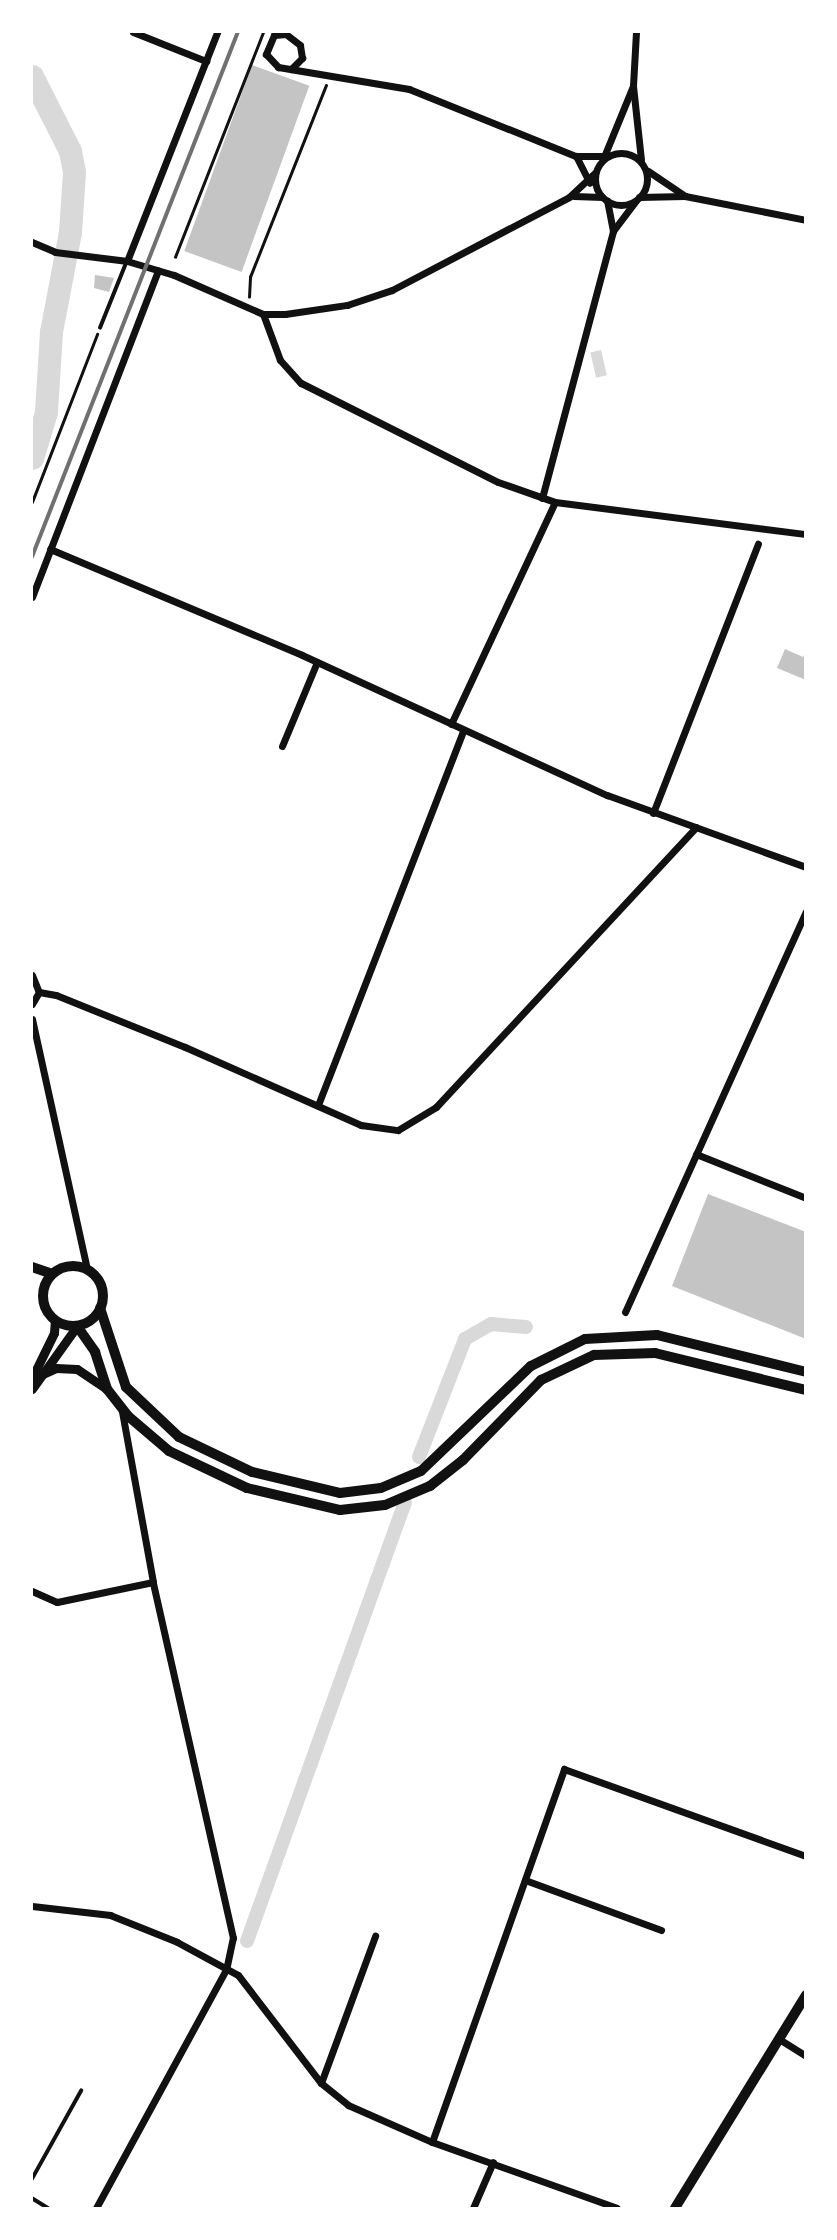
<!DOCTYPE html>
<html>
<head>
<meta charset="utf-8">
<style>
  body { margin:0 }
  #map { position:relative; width:837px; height:2240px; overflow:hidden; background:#fff; font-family:"Source Sans 3",sans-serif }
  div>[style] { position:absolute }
  .water>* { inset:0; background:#d9d9d9; transform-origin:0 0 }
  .canal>* { height:14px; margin:-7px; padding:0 7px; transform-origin:7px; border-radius:7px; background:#d9d9d9 }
  .river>* { height:23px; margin:-11.5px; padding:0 11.5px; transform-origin:11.5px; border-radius:11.5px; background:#d9d9d9 }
  .building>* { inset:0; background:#c4c4c4; transform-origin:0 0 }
  .path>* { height:2.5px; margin:-1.25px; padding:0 1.25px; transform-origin:1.25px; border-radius:1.25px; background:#111 }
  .service>* { height:3.5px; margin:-1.75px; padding:0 1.75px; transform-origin:1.75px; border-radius:1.75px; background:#111 }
  .minor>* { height:7px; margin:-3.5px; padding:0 3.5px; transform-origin:3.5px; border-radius:3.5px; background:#111 }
  .minor>.ring { margin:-3.5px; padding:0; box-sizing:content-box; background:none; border:7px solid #111; border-radius:50% }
  .tertiary>* { height:9px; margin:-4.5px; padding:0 4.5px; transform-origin:4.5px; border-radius:4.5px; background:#111 }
  .secondary>* { height:10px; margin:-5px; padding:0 5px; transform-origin:5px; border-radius:5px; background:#111 }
  .secondary>.ring { margin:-5px; padding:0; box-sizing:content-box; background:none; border:10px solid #111; border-radius:50% }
  .rail>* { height:3.5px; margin:-1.75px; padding:0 1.75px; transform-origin:1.75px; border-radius:1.75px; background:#707070 }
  span { translate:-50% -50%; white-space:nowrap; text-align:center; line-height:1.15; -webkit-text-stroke:7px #fff; paint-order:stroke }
  .frame { position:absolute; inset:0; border:33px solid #fff; pointer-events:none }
</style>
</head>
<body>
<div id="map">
  <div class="water">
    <div style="left:601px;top:350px;width:26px;height:11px;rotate:77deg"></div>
  </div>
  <div class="canal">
    <div style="left:419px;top:1457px;width:127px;rotate:-68.7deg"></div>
    <div style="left:465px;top:1339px;width:30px;rotate:-30deg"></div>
    <div style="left:491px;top:1324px;width:35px;rotate:5deg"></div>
    <div style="left:247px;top:1941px;width:466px;rotate:-70.2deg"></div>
  </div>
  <div class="river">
    <div style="left:32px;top:76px;width:84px;rotate:63.1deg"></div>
    <div style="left:70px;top:151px;width:21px;rotate:79deg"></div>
    <div style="left:74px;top:172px;width:60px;rotate:93.8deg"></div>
    <div style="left:70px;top:232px;width:102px;rotate:100.8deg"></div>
    <div style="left:51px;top:332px;width:80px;rotate:93.6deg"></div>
    <div style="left:46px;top:412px;width:48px;rotate:106.9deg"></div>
  </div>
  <div class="building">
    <div style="left:252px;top:65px;width:61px;height:198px;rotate:20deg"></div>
    <div style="clip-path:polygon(95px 275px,114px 278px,109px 292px,94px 288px)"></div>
    <div style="clip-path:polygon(785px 649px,803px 657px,806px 651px,806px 680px,777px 668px)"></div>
    <div style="clip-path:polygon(708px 1194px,806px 1232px,806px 1339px,672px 1286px)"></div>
  </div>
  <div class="path">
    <div style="left:175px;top:257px;width:242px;rotate:-68.6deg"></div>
    <div style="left:249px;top:297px;width:20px;rotate:-87deg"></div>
    <div style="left:250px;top:277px;width:206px;rotate:-68.4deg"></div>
    <div style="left:32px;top:502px;width:180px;rotate:-68.8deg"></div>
  </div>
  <div class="service">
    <div style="left:100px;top:328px;width:72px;rotate:-68.1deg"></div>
    <div style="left:32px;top:2179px;width:101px;rotate:-60.9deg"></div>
    <div style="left:32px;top:2198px;width:19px;rotate:32deg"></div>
  </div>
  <div class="minor">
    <div style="left:133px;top:32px;width:79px;rotate:21.7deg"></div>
    <div style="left:636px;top:32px;width:54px;rotate:93.2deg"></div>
    <div style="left:633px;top:86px;width:74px;rotate:83.8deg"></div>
    <div style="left:291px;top:69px;width:16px;rotate:-45deg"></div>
    <div style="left:302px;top:58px;width:13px;rotate:-99deg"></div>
    <div style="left:300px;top:45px;width:18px;rotate:-142deg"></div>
    <div style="left:286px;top:34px;width:12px;rotate:175deg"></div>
    <div style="left:274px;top:35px;width:21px;rotate:113deg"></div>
    <div style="left:266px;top:54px;width:18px;rotate:47deg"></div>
    <div style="left:278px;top:67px;width:133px;rotate:9.5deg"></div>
    <div style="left:409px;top:89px;width:180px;rotate:21.9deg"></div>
    <div style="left:576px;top:156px;width:32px"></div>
    <div class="ring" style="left:595px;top:153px;width:45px;height:45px"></div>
    <div style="left:576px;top:156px;width:30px;rotate:63deg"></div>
    <div style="left:603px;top:159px;width:79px;rotate:-67.7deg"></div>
    <div style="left:648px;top:171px;width:45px;rotate:34deg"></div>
    <div style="left:574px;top:196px;width:28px;rotate:2deg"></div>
    <div style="left:639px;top:197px;width:46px;rotate:-1.2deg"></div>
    <div style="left:685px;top:196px;width:123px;rotate:11.2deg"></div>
    <div style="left:613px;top:231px;width:38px;rotate:-53deg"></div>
    <div style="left:32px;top:242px;width:25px;rotate:23deg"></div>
    <div style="left:55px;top:252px;width:73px;rotate:7.1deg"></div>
    <div style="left:127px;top:261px;width:49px;rotate:16.6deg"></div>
    <div style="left:174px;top:275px;width:97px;rotate:23.7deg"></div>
    <div style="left:263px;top:314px;width:22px"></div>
    <div style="left:285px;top:314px;width:63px;rotate:-8.3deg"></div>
    <div style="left:347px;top:305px;width:47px;rotate:-18.4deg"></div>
    <div style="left:392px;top:290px;width:200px;rotate:-27.7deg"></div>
    <div style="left:569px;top:197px;width:35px;rotate:-43deg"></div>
    <div style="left:127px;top:261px;width:246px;rotate:-68.5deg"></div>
    <div style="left:263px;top:314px;width:49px;rotate:69.7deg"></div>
    <div style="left:280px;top:360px;width:31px;rotate:48deg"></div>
    <div style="left:301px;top:383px;width:220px;rotate:26.7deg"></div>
    <div style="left:498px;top:482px;width:60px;rotate:19.3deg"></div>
    <div style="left:555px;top:502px;width:253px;rotate:7.3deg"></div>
    <div style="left:542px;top:498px;width:276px;rotate:-75.1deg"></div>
    <div style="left:613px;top:231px;width:31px;rotate:-101deg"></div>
    <div style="left:50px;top:549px;width:273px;rotate:22.8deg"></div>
    <div style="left:302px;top:655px;width:336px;rotate:24.7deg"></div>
    <div style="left:607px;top:795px;width:212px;rotate:19.9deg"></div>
    <div style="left:32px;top:597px;width:350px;rotate:-68.9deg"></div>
    <div style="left:451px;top:724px;width:245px;rotate:-64.9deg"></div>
    <div style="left:282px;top:746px;width:91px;rotate:-67.4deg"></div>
    <div style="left:653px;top:813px;width:289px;rotate:-68.7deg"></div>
    <div style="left:32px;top:975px;width:18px;rotate:68deg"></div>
    <div style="left:39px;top:992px;width:14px;rotate:120deg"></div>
    <div style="left:39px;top:992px;width:17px;rotate:10deg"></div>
    <div style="left:56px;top:995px;width:139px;rotate:22deg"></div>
    <div style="left:185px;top:1047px;width:193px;rotate:23.9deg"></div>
    <div style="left:361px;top:1125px;width:37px;rotate:8deg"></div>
    <div style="left:398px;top:1130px;width:44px;rotate:-31.2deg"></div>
    <div style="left:436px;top:1107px;width:382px;rotate:-47.1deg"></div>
    <div style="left:32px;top:1019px;width:257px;rotate:77.6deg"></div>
    <div style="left:318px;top:1105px;width:401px;rotate:-68.8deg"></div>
    <div style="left:696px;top:1154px;width:118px;rotate:21.8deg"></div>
    <div style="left:625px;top:1312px;width:439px;rotate:-65.7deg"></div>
    <div style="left:32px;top:1591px;width:27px;rotate:24deg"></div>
    <div style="left:57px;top:1602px;width:98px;rotate:-11.8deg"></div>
    <div style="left:525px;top:1880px;width:145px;rotate:20.2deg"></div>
    <div style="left:32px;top:1906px;width:79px;rotate:6.6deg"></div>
    <div style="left:110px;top:1915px;width:72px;rotate:21.9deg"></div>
    <div style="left:177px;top:1942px;width:69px;rotate:28.4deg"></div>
    <div style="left:238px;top:1975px;width:136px;rotate:52.5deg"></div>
    <div style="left:321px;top:2083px;width:35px;rotate:39deg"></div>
    <div style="left:348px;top:2105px;width:92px;rotate:23.8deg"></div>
    <div style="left:432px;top:2142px;width:196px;rotate:19.6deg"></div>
    <div style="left:779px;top:2039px;width:32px;rotate:32deg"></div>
    <div style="left:321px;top:2083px;width:157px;rotate:-69.8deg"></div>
    <div style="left:432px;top:2142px;width:396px;rotate:-70.5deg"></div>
    <div style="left:564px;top:1769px;width:257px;rotate:19.8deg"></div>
    <div style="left:96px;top:2208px;width:271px;rotate:-61.4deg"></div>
    <div style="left:226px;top:1970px;width:33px;rotate:-78deg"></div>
    <div style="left:233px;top:1938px;width:365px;rotate:-102.7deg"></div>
    <div style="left:153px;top:1582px;width:174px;rotate:-100.3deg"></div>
    <div style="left:473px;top:2208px;width:50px;rotate:-66.5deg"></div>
  </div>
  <div class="tertiary">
    <div style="left:43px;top:1374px;width:14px;rotate:-25deg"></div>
    <div style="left:56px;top:1368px;width:21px;rotate:3deg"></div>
    <div style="left:77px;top:1369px;width:36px;rotate:34deg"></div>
    <div style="left:32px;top:1378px;width:50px;rotate:-63.9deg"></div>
    <div style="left:54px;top:1333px;width:13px;rotate:-86deg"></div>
    <div style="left:32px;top:1389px;width:77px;rotate:-54.5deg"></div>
  </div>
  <div class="secondary">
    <div class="ring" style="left:43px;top:1266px;width:50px;height:50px"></div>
    <div style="left:32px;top:1267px;width:21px;rotate:19deg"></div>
    <div style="left:100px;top:1308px;width:83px;rotate:71.8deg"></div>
    <div style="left:126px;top:1387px;width:73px;rotate:43.3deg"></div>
    <div style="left:179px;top:1437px;width:81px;rotate:25.6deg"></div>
    <div style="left:252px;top:1472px;width:90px;rotate:13.4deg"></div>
    <div style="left:340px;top:1493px;width:41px;rotate:-7deg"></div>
    <div style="left:381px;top:1488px;width:43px;rotate:-23deg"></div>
    <div style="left:421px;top:1471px;width:152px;rotate:-43.7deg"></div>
    <div style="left:531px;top:1366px;width:60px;rotate:-26.6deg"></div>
    <div style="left:585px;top:1339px;width:72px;rotate:-3.2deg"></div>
    <div style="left:657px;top:1335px;width:154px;rotate:13.9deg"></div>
    <div style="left:77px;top:1326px;width:32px;rotate:55deg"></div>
    <div style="left:95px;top:1352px;width:39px;rotate:72deg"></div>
    <div style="left:107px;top:1389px;width:34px;rotate:52deg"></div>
    <div style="left:128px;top:1416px;width:54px;rotate:40.5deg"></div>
    <div style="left:169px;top:1451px;width:86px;rotate:25.4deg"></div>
    <div style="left:247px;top:1488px;width:96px;rotate:13.3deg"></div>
    <div style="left:340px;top:1510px;width:45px;rotate:-6.3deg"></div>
    <div style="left:385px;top:1505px;width:49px;rotate:-22.9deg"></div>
    <div style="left:430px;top:1486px;width:42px;rotate:-38.2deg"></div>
    <div style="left:463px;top:1460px;width:112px;rotate:-45.7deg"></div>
    <div style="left:541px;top:1380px;width:59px;rotate:-25.3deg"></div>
    <div style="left:594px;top:1355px;width:61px;rotate:-1.9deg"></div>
    <div style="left:655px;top:1353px;width:155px;rotate:13.8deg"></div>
    <div style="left:675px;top:2208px;width:250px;rotate:-58.4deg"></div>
  </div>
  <div class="rail">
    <div style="left:32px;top:557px;width:564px;rotate:-68.58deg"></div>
  </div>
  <div class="frame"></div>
</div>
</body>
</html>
